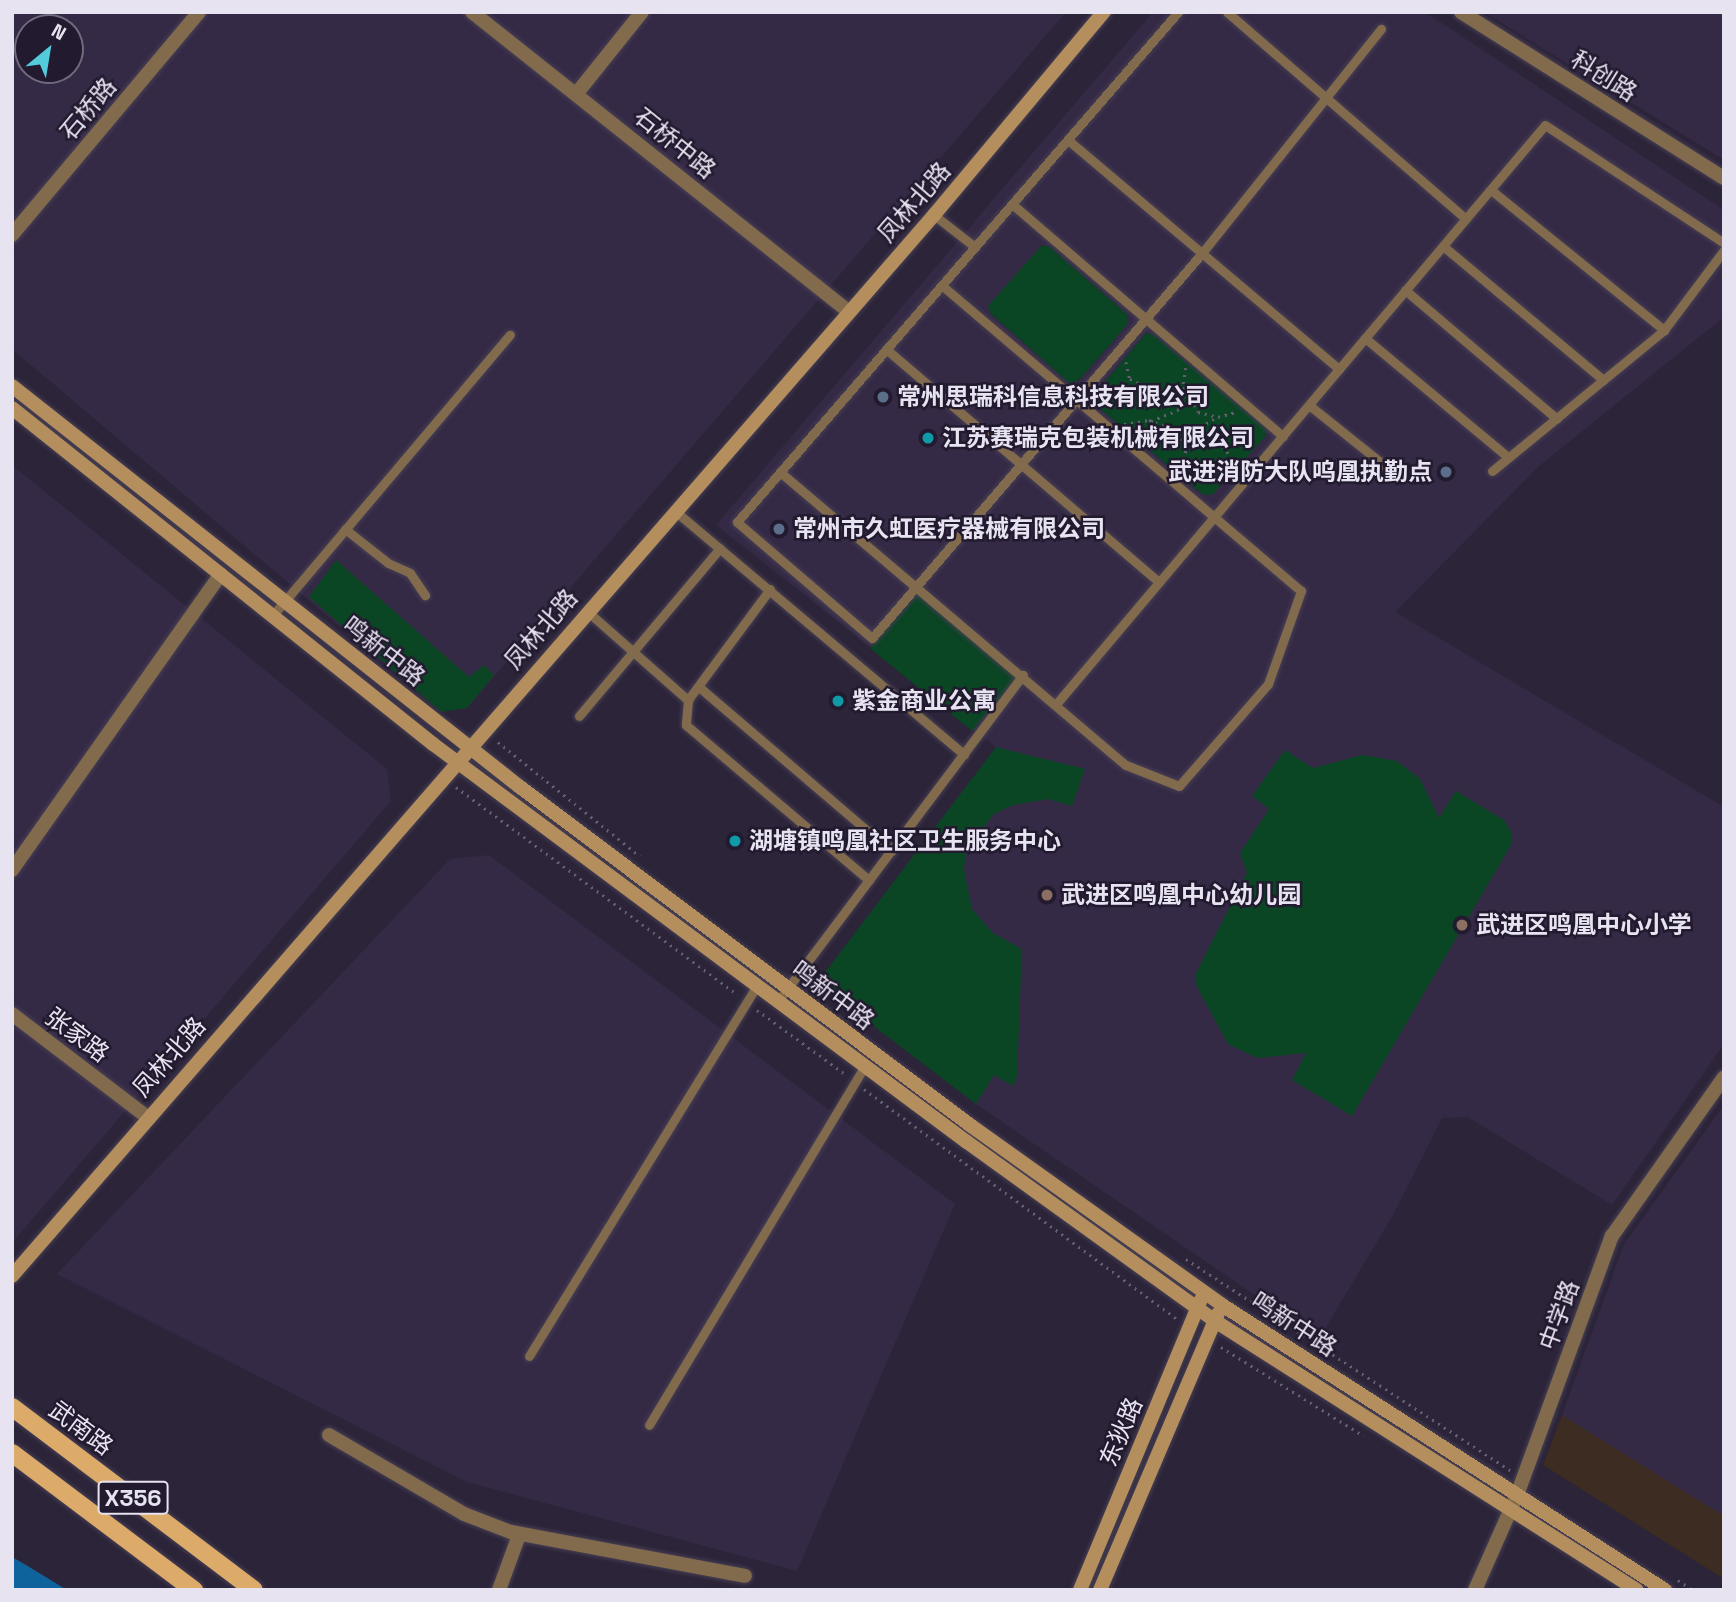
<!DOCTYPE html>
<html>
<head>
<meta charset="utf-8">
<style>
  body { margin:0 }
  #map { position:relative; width:1736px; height:1602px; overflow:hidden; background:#2c2439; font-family:"Space Grotesk","Noto Sans SC",sans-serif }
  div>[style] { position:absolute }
  .commercial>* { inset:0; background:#3c2c22 }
  .built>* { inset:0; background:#352a46 }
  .green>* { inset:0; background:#0a4524; transform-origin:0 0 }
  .water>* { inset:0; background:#0f639d }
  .path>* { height:2.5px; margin-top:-1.25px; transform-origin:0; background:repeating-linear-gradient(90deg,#665f72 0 2px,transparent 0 7px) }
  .roads { filter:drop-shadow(0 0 2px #463f53) drop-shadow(0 0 2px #463f53) }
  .lane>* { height:9px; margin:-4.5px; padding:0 4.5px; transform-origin:4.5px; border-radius:4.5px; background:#826a4c }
  .street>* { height:14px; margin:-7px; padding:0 7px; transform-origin:7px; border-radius:7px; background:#826a4c }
  .secondary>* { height:14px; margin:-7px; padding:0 7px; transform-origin:7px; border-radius:7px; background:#b48e5d }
  .primary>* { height:18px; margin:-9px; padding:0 9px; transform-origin:9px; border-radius:9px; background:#dcab6a }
  .dots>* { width:19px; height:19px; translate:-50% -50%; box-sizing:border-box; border:4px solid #221a2f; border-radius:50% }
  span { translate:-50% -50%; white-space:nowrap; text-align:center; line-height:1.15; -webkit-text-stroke:5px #221a2f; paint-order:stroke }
  .shield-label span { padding:2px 5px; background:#221a2f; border:2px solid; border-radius:5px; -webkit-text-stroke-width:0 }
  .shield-label { font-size:23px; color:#e8e3f1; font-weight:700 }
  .street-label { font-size:24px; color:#e8e3f1 }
  .poi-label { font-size:24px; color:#e8e3f1; font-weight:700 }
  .left { translate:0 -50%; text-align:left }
  .right { translate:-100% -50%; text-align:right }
  .frame { position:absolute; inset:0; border:14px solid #e8e3f1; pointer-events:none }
  .north { position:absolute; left:14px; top:14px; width:70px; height:70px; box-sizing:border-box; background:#221a2f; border:2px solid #716a7d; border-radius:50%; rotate:30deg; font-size:19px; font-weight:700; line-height:28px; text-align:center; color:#e8e3f1 }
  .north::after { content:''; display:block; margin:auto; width:24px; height:32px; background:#53cbdb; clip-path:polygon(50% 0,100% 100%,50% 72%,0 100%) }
</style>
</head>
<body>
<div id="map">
  <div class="commercial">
    <div style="clip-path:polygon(1562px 1415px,1724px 1516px,1724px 1579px,1543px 1465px)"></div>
  </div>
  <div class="built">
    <div style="clip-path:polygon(evenodd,12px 12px,1066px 12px,467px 708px,441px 712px,12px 349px,12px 12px,28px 28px,70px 28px,70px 70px,28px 70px,28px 28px)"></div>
    <div style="clip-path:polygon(1153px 12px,1425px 12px,1724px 210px,1724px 317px,1539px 466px,1395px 612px,1724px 807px,1724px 1044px,1612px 1205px,1468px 1117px,1442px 1118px,1393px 1215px,1319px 1339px,976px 1104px,817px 983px,996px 747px,716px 525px)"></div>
    <div style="clip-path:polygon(1484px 12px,1724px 12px,1724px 160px,1698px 144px)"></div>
    <div style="clip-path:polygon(12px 465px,387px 769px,391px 801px,12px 1243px)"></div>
    <div style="clip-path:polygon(489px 855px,955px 1204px,797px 1571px,467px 1482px,57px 1274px,450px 859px)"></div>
    <div style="clip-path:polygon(1724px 1105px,1724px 1516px,1562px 1415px,1624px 1244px)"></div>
  </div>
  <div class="green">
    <div style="clip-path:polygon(1042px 245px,1050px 247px,1128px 315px,1127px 325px,1079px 380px,1069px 383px,990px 313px,988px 306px)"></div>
    <div style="clip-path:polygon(1146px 333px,1154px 335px,1266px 429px,1265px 437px,1212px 495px,1202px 494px,1093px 403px,1092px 397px)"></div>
    <div style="clip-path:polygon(336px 560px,469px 677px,484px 665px,494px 675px,467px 708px,441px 712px,309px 597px)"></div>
    <div style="left:917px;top:590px;width:132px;height:75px;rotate:39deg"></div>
    <div style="clip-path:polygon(996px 747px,1085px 769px,1072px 806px,1048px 799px,1013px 805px,994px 814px,966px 849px,964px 870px,972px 909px,993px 933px,1022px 949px,1017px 1077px,1013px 1086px,994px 1075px,976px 1104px,817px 983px)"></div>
    <div style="clip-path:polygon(1285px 750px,1313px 768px,1362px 755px,1397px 761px,1420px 779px,1439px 818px,1456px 791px,1504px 820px,1511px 832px,1512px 843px,1352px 1116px,1292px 1080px,1306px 1053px,1257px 1058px,1228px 1044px,1197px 987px,1195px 975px,1247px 873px,1240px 853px,1269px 809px,1252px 796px)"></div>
  </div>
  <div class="water">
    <div style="clip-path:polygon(12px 1557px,26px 1565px,67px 1590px,12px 1590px)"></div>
  </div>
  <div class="path">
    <div style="left:1126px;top:362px;width:17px;rotate:77deg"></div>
    <div style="left:1130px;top:379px;width:45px;rotate:23.7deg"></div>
    <div style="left:1171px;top:397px;width:14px;rotate:56deg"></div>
    <div style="left:1186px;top:368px;width:19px;rotate:99deg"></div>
    <div style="left:1183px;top:387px;width:29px;rotate:59deg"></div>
    <div style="left:1198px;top:412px;width:21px;rotate:14deg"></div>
    <div style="left:1218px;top:417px;width:18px;rotate:-16deg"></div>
    <div style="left:1151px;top:421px;width:29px;rotate:-22deg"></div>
    <div style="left:1178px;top:410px;width:16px;rotate:-55deg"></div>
    <div style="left:1124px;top:424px;width:25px;rotate:-9deg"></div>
    <div style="left:1149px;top:420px;width:31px;rotate:22deg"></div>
    <div style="left:1178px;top:432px;width:21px;rotate:67deg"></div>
    <div style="left:1186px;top:451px;width:19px;rotate:108deg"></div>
    <div style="left:1200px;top:427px;width:17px;rotate:69deg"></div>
    <div style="left:1206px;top:443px;width:17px;rotate:10deg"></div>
    <div style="left:1223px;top:446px;width:27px;rotate:54deg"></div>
    <div style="left:1186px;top:447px;width:24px;rotate:-55deg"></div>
    <div style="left:1200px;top:427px;width:17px;rotate:-31deg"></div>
    <div style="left:498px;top:742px;width:182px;rotate:38.8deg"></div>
    <div style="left:456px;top:787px;width:350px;rotate:36.4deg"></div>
    <div style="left:757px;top:1010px;width:109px;rotate:36deg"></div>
    <div style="left:864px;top:1089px;width:388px;rotate:36.3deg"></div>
    <div style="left:1186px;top:1259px;width:388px;rotate:33.1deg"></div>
    <div style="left:1221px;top:1347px;width:168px;rotate:31.9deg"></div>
    <div style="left:1678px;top:1580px;width:18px;rotate:34deg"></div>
  </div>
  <div class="roads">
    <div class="lane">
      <div style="left:1178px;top:12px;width:674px;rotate:130.85deg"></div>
      <div style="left:737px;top:522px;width:178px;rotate:40.7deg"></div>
      <div style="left:872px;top:638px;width:507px;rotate:-49.4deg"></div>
      <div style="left:1202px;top:253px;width:287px;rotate:-51.4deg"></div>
      <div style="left:1227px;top:12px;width:316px;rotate:40.9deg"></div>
      <div style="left:1068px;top:140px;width:355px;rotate:40.2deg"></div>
      <div style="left:1491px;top:190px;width:223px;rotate:39deg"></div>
      <div style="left:1012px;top:204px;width:357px;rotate:40.6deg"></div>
      <div style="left:934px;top:215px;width:52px;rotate:38deg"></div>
      <div style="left:1443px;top:246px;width:209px;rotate:39.9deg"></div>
      <div style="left:1405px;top:290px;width:199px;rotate:40.3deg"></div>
      <div style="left:1365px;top:338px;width:186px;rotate:39.8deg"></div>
      <div style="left:886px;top:349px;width:359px;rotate:40.5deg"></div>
      <div style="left:1309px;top:405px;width:110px;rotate:38.7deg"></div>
      <div style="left:1492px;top:471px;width:222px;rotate:-39.3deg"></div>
      <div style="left:1664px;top:330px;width:100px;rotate:-53.1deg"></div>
      <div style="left:780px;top:472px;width:453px;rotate:40.3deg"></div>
      <div style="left:1126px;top:765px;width:57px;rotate:21.6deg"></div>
      <div style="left:1179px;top:786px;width:135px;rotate:-48.9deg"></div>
      <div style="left:1268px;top:684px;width:99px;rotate:-70.5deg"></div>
      <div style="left:1301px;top:591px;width:472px;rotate:-139.6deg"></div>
      <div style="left:675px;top:511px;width:378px;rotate:40.1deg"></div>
      <div style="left:345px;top:529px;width:55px;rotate:38.3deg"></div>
      <div style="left:388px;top:563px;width:24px;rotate:24deg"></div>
      <div style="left:410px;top:573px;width:27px;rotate:56deg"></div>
      <div style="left:770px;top:589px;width:138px;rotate:126.5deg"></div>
      <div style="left:688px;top:700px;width:25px;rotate:95deg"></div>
      <div style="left:686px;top:725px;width:240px;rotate:40.3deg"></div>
      <div style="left:587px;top:611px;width:135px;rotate:41.4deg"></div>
      <div style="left:273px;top:615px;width:367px;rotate:-49.8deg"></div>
      <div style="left:699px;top:687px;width:253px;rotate:40.5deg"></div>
      <div style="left:1057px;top:703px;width:756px;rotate:-49.83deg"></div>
      <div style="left:1545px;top:125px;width:214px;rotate:33.4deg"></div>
      <div style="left:579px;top:716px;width:219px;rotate:-50deg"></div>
      <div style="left:778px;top:1001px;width:408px;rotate:-53.1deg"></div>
      <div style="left:529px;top:1356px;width:435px;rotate:-58.4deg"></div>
      <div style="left:649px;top:1425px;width:420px;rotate:-59deg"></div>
    </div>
    <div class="street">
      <div style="left:472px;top:12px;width:482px;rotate:38.5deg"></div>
      <div style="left:1461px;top:12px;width:311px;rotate:32.3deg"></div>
      <div style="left:577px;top:93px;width:104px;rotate:-51.3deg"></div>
      <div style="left:12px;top:235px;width:291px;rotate:-50deg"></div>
      <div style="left:12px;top:870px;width:362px;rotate:-54.8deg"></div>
      <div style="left:12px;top:1014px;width:170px;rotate:37.3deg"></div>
      <div style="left:329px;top:1435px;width:156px;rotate:30.3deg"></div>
      <div style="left:464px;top:1514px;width:50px;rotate:21deg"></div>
      <div style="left:511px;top:1532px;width:238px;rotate:10.6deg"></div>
      <div style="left:499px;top:1590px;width:59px;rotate:-70deg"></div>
      <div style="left:1475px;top:1590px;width:104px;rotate:-66.1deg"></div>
      <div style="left:1517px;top:1495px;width:276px;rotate:-69.9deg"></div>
      <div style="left:1612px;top:1236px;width:194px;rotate:-54.8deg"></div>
    </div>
    <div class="secondary">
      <div style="left:12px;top:386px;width:647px;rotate:38.29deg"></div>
      <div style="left:520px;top:787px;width:563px;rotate:36.91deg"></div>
      <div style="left:970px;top:1125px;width:310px;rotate:35.5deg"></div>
      <div style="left:1222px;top:1305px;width:527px;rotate:32.75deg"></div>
      <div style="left:12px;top:408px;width:539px;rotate:38.59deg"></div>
      <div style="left:433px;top:744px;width:666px;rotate:36.7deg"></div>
      <div style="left:967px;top:1142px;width:306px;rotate:35.8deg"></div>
      <div style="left:1215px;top:1321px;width:500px;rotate:32.52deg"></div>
      <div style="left:12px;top:1276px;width:1406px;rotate:-49.01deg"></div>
      <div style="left:934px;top:215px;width:265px;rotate:-50.1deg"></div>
      <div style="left:1080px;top:1590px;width:314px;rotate:-67.4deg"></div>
      <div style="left:1100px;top:1590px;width:300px;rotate:-66.9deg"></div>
    </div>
    <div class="primary">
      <div style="left:12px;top:1407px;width:303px;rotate:37.1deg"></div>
      <div style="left:12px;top:1453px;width:228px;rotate:37deg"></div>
    </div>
  </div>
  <div class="dots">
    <div style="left:883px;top:397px;background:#5c6f8a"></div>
    <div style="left:928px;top:438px;background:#0f9aa8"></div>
    <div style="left:1446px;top:472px;background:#5c6f8a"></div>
    <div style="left:779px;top:529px;background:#5c6f8a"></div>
    <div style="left:838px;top:701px;background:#0f9aa8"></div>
    <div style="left:735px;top:841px;background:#0f9aa8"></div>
    <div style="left:1047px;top:895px;background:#8d6e63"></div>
    <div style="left:1462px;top:925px;background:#8d6e63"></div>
  </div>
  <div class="shield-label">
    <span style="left:133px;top:1498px">X356</span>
  </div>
  <div class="street-label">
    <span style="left:1604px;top:76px;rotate:32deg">科创路</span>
    <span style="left:88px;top:109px;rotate:-50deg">石桥路</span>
    <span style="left:675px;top:143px;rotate:39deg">石桥中路</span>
    <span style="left:914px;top:202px;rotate:-49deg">凤林北路</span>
    <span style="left:541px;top:629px;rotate:-49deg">凤林北路</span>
    <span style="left:384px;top:651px;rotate:38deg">鸣新中路</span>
    <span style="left:833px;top:995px;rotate:37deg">鸣新中路</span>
    <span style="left:77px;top:1035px;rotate:37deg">张家路</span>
    <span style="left:169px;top:1057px;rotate:-49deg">凤林北路</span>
    <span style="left:1559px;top:1315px;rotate:-70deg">中学路</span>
    <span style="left:1294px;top:1324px;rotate:33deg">鸣新中路</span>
    <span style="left:81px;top:1428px;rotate:37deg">武南路</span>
    <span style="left:1121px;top:1432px;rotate:-67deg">东狄路</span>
  </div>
  <div class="poi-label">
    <span class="left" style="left:897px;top:397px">常州思瑞科信息科技有限公司</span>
    <span class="left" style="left:942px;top:438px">江苏赛瑞克包装机械有限公司</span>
    <span class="right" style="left:1432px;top:472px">武进消防大队呜凰执勤点</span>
    <span class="left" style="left:793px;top:529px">常州市久虹医疗器械有限公司</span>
    <span class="left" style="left:852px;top:701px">紫金商业公寓</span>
    <span class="left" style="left:749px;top:841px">湖塘镇鸣凰社区卫生服务中心</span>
    <span class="left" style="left:1061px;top:895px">武进区鸣凰中心幼儿园</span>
    <span class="left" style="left:1476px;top:925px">武进区鸣凰中心小学</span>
  </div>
  <div class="frame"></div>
  <div class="north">N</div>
</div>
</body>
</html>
